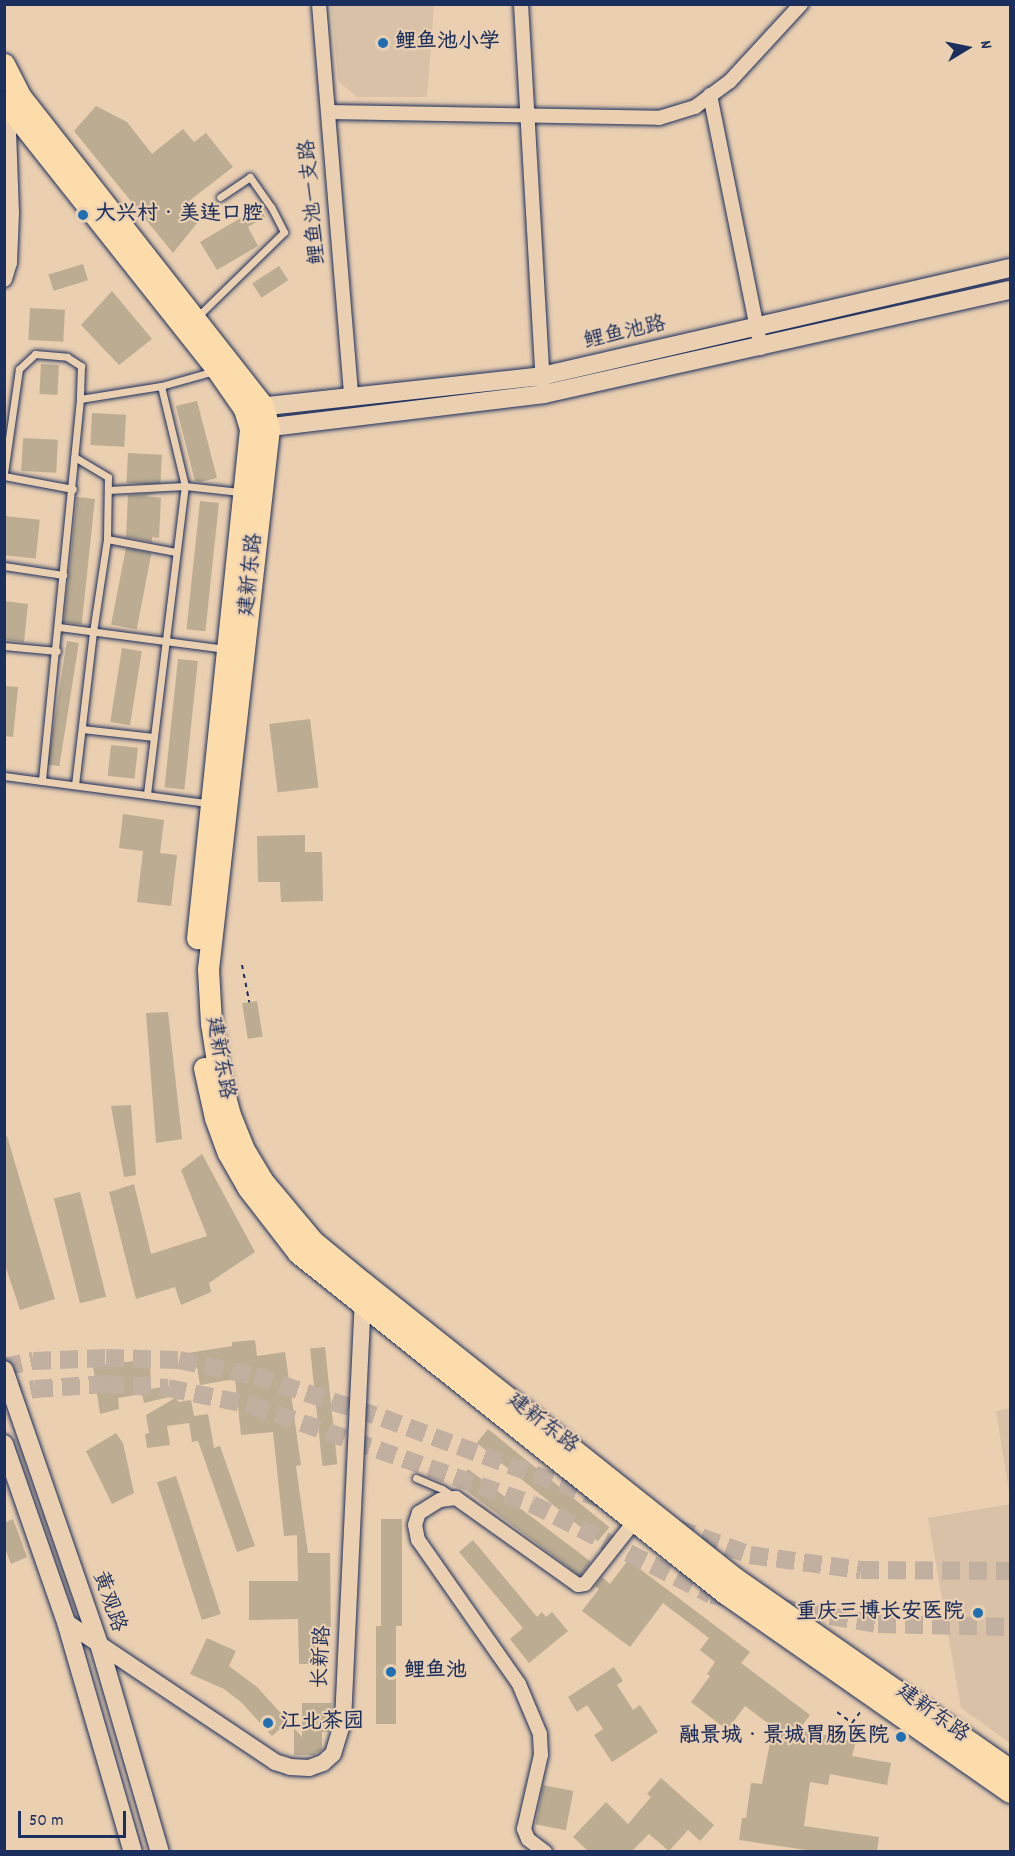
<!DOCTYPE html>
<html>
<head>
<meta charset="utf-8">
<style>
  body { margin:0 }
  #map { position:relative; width:1015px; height:1856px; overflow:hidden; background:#eacfb1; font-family:Dekko,"LXGW WenKai TC",sans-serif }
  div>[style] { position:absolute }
  .built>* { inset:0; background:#d8c1a7 }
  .building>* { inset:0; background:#bbac92; transform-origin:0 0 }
  .secondary-tunnel>* { height:18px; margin-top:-9px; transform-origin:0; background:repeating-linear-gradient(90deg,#c1afa0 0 18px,transparent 0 27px) }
  .path>* { height:2px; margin-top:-1px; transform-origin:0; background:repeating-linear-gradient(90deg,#1b2f5e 0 4.5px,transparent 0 9px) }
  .roads { filter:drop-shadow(0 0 2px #1b2f5e) drop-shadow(0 0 2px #1b2f5e) }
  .service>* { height:7px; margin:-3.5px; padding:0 3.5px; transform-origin:3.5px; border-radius:3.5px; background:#eacfb1 }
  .minor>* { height:14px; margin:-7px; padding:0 7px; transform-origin:7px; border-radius:7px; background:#eacfb1 }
  .tertiary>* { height:16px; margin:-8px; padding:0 8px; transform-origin:8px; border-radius:8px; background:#eacfb1 }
  .secondary>* { height:18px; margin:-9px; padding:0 9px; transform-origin:9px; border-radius:9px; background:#eacfb1 }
  .primary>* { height:21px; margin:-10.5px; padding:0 10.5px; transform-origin:10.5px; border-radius:10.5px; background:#fddcac }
  .dots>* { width:16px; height:16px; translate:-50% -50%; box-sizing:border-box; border:3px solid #eacfb1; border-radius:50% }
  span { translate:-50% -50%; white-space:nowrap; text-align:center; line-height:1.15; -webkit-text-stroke:4.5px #eacfb1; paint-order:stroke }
  .poi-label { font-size:21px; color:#1b2f5e; font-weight:700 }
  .left { translate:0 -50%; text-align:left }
  .right { translate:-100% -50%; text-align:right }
  .street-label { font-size:21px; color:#1b2f5e }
  .frame { position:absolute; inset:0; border:6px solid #1b2f5e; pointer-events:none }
  .north { position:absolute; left:937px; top:18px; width:60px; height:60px; -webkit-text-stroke:4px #eacfb1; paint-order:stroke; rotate:80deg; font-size:16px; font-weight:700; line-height:24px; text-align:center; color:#1b2f5e }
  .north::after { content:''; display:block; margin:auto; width:21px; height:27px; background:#1b2f5e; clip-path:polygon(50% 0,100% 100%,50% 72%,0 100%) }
  .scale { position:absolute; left:18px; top:1811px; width:108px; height:27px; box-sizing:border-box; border:3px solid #1b2f5e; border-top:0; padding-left:8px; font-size:18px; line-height:21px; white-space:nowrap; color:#1b2f5e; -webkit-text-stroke:4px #eacfb1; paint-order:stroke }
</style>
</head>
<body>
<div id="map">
  <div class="built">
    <div style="clip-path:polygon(331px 5px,434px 5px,427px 97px,357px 97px,338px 81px)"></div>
    <div style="clip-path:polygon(1010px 1408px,1010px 1498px,996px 1411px)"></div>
    <div style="clip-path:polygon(1010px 1504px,1010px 1743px,961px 1708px,928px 1518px)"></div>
  </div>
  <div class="building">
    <div style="clip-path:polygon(96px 106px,127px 122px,152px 154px,183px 129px,194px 142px,206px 133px,233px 167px,189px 201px,202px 217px,173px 253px,74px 131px)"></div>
    <div style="clip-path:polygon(259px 207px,265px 217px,248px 227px,258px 246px,217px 270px,200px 242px)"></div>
    <div style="left:83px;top:264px;width:17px;height:36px;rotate:73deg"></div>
    <div style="left:279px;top:266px;width:17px;height:32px;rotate:57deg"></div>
    <div style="clip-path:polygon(112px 291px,152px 339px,119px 365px,81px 325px)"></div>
    <div style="left:30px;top:308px;width:35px;height:32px;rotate:3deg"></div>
    <div style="left:41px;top:364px;width:18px;height:30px;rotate:3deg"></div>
    <div style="clip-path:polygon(197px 401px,217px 478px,200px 482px,195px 481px,176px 406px)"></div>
    <div style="left:92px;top:413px;width:34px;height:32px;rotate:3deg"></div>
    <div style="left:23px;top:438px;width:35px;height:33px;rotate:3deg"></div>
    <div style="left:128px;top:453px;width:34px;height:30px;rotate:3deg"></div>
    <div style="clip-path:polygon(157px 493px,145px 496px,161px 498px,159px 538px,152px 537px,152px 542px,126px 537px,128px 495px)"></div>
    <div style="left:77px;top:497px;width:18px;height:126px;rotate:6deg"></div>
    <div style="left:200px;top:501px;width:19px;height:129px;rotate:6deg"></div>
    <div style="left:4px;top:516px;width:36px;height:39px;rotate:6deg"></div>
    <div style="left:126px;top:548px;width:26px;height:78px;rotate:11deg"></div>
    <div style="clip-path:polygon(4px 601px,28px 604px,24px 642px,4px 640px)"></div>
    <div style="left:67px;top:641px;width:12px;height:125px;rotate:9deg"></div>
    <div style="left:122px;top:648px;width:20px;height:75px;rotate:9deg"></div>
    <div style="left:178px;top:659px;width:20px;height:129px;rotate:6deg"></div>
    <div style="clip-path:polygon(4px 686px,18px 687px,13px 737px,4px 736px)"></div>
    <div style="left:310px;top:719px;width:69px;height:41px;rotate:83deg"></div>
    <div style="left:111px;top:745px;width:27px;height:31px;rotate:6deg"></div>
    <div style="clip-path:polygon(123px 814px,164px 820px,160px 853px,177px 855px,171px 906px,137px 902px,143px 851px,119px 848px)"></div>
    <div style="clip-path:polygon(305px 835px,305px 852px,322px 852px,323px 901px,281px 902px,280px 882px,258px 882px,257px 836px)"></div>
    <div style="left:257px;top:1001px;width:36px;height:15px;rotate:81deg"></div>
    <div style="clip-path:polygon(168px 1012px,182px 1139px,156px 1143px,146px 1013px)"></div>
    <div style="clip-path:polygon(131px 1105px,136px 1175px,124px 1177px,111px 1106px)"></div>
    <div style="clip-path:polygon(7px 1136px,55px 1299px,20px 1310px,4px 1262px,4px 1137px)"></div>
    <div style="clip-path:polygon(202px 1154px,255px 1252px,209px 1283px,211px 1292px,181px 1305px,175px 1287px,136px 1299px,109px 1192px,134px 1184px,151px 1254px,207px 1236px,181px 1170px)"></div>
    <div style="left:80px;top:1192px;width:108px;height:27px;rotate:76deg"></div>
    <div style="clip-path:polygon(255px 1340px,257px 1356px,285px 1352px,301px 1465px,296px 1466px,308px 1553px,330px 1553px,331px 1635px,315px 1635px,315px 1664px,299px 1664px,298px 1619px,249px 1620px,249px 1581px,298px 1581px,297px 1535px,284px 1536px,273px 1432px,241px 1435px,235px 1379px,200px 1385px,197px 1367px,191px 1368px,188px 1353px,232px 1346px,232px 1342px)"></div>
    <div style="left:325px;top:1347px;width:118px;height:15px;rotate:84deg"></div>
    <div style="clip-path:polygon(142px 1360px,150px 1361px,151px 1389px,175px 1385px,177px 1395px,144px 1403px,142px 1394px,118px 1398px,119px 1409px,100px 1414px,93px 1366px)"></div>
    <div style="clip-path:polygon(177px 1397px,178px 1402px,191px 1400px,194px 1416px,208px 1414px,214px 1448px,220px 1446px,255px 1546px,237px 1552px,198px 1441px,192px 1442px,189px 1423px,167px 1426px,170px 1445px,147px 1448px,145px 1434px,149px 1433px,146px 1415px)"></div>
    <div style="left:488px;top:1429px;width:156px;height:18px;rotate:39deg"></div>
    <div style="clip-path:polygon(116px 1433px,123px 1443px,134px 1493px,112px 1504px,86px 1451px)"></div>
    <div style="left:468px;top:1469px;width:154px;height:18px;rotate:37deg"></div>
    <div style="left:176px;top:1476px;width:145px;height:20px;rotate:72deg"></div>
    <div style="clip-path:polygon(13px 1519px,27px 1557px,11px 1564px,4px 1546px,4px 1523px)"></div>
    <div style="clip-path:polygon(381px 1519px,402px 1519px,402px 1626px,396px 1626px,396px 1724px,376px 1724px,376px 1626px,381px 1626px)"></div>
    <div style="clip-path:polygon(473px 1540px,537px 1617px,542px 1612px,546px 1617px,552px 1612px,568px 1631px,529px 1663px,510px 1639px,523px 1628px,459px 1552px)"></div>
    <div style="clip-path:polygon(628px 1560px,750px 1652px,741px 1663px,810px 1715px,799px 1730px,856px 1741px,852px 1756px,891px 1763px,887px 1785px,830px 1774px,828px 1785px,810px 1782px,804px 1826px,879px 1837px,877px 1851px,813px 1851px,739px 1840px,742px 1818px,746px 1818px,751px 1783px,762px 1784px,773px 1727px,745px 1706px,727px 1730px,691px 1702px,710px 1676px,707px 1674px,715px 1662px,700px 1650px,709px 1638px,663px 1603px,630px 1647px,582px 1611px,599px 1589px,595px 1586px,602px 1577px,610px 1584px)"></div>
    <div style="clip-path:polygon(207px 1638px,236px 1651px,229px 1666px,257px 1687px,288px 1721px,272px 1736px,241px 1702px,224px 1689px,190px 1674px)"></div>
    <div style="clip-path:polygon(614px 1667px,623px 1681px,617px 1685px,633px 1710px,640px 1705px,658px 1732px,612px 1762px,594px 1735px,603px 1729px,587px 1705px,577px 1712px,568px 1697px)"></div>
    <div style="clip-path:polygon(302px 1703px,332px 1703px,329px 1732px,322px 1732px,322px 1750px,314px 1755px,294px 1755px,294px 1728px,302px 1737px)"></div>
    <div style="clip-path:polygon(661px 1778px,714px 1825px,700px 1841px,688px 1830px,669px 1851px,649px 1834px,632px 1851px,588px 1851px,573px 1837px,606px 1802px,628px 1824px,651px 1797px,647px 1794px)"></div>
    <div style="left:543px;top:1785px;width:31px;height:40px;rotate:11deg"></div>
  </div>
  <div class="secondary-tunnel">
    <div style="left:4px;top:1367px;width:30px;rotate:-12deg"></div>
    <div style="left:33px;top:1361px;width:73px;rotate:-2.4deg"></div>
    <div style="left:106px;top:1358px;width:73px;rotate:1.6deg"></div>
    <div style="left:179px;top:1360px;width:78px;rotate:11.9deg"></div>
    <div style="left:255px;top:1376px;width:135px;rotate:18.2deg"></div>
    <div style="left:383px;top:1418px;width:235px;rotate:20.4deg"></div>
    <div style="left:4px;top:1395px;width:32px;rotate:-11deg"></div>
    <div style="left:35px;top:1389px;width:71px;rotate:-4deg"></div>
    <div style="left:106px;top:1384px;width:62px;rotate:3.7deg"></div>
    <div style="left:168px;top:1388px;width:85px;rotate:11.6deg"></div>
    <div style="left:251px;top:1405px;width:298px;rotate:19.4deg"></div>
    <div style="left:532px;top:1504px;width:201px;rotate:26.9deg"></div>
    <div style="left:711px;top:1595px;width:24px;rotate:9deg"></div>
    <div style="left:676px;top:1528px;width:79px;rotate:20deg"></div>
    <div style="left:750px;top:1555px;width:112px;rotate:7.7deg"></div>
    <div style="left:861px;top:1570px;width:149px;rotate:0.4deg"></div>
    <div style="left:777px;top:1607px;width:102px;rotate:9.6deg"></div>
    <div style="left:878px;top:1624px;width:132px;rotate:1.3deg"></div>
  </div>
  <div class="path">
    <div style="left:242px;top:965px;width:38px;rotate:79deg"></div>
    <div style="left:837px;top:1712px;width:19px;rotate:36deg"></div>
    <div style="left:852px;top:1723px;width:15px;rotate:-53deg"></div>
  </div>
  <div class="roads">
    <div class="service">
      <div style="left:196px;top:318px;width:123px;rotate:-44.3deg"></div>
      <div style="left:284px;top:232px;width:28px;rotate:-117deg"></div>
      <div style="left:271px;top:207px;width:37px;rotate:-125deg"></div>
      <div style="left:250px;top:177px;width:36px;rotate:146deg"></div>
      <div style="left:80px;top:399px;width:82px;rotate:-9.1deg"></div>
      <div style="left:161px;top:386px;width:55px;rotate:-15.8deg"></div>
      <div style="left:4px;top:473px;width:105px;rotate:-81.8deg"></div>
      <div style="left:19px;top:369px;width:22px;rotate:-43deg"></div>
      <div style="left:35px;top:354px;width:32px;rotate:5deg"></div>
      <div style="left:67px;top:357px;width:17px;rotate:33deg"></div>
      <div style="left:81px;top:366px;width:33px;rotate:92deg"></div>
      <div style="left:80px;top:399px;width:384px;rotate:95.7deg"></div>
      <div style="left:4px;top:476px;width:70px;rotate:10.7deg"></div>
      <div style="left:108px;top:490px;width:77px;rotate:-3deg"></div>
      <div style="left:185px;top:486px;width:55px;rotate:6.2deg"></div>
      <div style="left:107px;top:539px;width:70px;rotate:10.7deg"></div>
      <div style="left:4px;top:566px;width:60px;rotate:8.7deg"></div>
      <div style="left:59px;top:627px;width:168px;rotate:7.5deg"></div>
      <div style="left:4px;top:646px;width:53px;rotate:5.4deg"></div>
      <div style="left:82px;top:729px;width:72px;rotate:6.3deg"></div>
      <div style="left:4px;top:776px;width:205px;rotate:7.6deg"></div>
      <div style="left:75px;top:785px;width:154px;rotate:-83.3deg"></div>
      <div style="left:93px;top:632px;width:94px;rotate:-81.4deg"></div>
      <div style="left:107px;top:539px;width:62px;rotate:-89.1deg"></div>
      <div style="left:108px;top:477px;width:39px;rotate:-149deg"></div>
      <div style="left:147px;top:794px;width:310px;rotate:-83deg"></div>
      <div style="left:185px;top:486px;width:103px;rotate:-103.5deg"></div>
      <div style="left:416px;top:1478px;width:28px;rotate:23deg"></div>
      <div style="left:442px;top:1489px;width:13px;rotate:32deg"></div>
    </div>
    <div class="minor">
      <div style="left:319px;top:4px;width:393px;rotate:85.3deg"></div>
      <div style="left:521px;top:4px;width:380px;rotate:86.7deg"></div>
      <div style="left:710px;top:95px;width:258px;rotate:78.6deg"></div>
      <div style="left:328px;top:112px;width:331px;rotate:1deg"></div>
      <div style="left:659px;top:118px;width:38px;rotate:-17deg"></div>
      <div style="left:695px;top:107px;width:44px;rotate:-36.6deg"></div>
      <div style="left:730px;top:81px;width:105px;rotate:-47.3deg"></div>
      <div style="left:545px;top:1852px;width:21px;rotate:-143deg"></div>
      <div style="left:528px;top:1839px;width:11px;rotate:-112deg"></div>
      <div style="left:524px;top:1829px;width:76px;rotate:-77.1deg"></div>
      <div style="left:541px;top:1755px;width:21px;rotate:-93deg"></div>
      <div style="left:540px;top:1734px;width:54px;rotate:-112.8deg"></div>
      <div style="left:519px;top:1684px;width:176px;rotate:-125deg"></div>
      <div style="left:418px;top:1540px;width:15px;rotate:-101deg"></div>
      <div style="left:415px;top:1525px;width:13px;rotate:-72deg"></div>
      <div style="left:419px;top:1513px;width:25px;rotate:-32deg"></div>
      <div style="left:440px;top:1500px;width:16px;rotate:-7deg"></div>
      <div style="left:456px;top:1498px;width:150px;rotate:35.5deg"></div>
      <div style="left:578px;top:1585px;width:7px;rotate:-8deg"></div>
      <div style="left:585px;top:1584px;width:79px;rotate:-51.7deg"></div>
    </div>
    <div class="tertiary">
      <div style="left:4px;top:279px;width:17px;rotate:-73deg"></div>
      <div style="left:9px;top:263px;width:50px;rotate:-87.7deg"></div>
      <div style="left:11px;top:213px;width:107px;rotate:-92.1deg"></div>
      <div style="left:66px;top:1622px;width:252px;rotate:33.8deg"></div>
      <div style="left:275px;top:1762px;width:16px;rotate:18deg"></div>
      <div style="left:290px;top:1767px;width:19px;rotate:3deg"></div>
      <div style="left:309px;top:1768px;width:15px;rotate:-20deg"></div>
      <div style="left:323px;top:1763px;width:13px;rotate:-42deg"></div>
      <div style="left:333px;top:1754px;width:34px;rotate:-73deg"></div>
      <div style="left:343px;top:1721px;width:424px;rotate:-87.3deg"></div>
    </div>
    <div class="secondary">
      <div style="left:249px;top:408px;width:295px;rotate:-6.2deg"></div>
      <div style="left:542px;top:376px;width:480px;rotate:-13deg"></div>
      <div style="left:255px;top:429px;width:291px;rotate:-6.9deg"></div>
      <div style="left:544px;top:394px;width:477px;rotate:-12.6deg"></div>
      <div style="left:4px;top:1370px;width:290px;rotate:70.9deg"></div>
      <div style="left:99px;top:1644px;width:217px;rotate:73.7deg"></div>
      <div style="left:4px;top:1444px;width:188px;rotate:70.8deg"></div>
      <div style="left:66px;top:1622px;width:240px;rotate:73.8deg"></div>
    </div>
    <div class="primary">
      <div style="left:4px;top:64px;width:37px;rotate:63deg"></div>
      <div style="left:21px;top:97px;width:392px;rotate:51.9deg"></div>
      <div style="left:263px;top:406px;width:23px;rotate:75deg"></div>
      <div style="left:269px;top:428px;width:544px;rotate:96.43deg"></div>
      <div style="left:208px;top:969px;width:54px;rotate:86.8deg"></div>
      <div style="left:211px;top:1023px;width:52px;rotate:81.1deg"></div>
      <div style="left:219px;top:1074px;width:42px;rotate:75deg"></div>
      <div style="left:230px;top:1115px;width:35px;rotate:68deg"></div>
      <div style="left:243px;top:1148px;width:37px;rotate:59deg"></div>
      <div style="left:262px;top:1180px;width:80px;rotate:50.1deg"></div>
      <div style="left:313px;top:1241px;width:66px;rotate:39.5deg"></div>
      <div style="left:364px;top:1283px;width:474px;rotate:38.5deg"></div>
      <div style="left:735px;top:1578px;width:335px;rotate:34.9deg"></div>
      <div style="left:4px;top:101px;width:343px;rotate:51.6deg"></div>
      <div style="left:217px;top:370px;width:47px;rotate:55.3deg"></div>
      <div style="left:244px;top:409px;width:21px;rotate:73deg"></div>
      <div style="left:250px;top:429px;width:512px;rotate:95.94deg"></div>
      <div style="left:204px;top:1068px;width:51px;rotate:77.6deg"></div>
      <div style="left:215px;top:1118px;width:37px;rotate:70deg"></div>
      <div style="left:228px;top:1153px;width:40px;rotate:60.3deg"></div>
      <div style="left:248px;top:1188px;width:82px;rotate:52.4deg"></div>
      <div style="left:298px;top:1253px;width:547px;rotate:38.55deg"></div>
      <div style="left:726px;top:1594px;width:346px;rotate:34.9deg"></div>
    </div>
  </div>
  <div class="dots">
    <div style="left:383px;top:43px;background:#1f6fb2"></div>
    <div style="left:83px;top:215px;background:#1f6fb2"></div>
    <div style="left:978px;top:1613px;background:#1f6fb2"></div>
    <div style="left:391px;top:1672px;background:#1f6fb2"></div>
    <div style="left:268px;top:1723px;background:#1f6fb2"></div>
    <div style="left:901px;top:1737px;background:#1f6fb2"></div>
  </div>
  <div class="poi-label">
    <span class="left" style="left:395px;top:43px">鲤鱼池小学</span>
    <span class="left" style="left:95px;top:215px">大兴村‧美连口腔</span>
    <span class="right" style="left:964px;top:1613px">重庆三博长安医院</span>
    <span class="left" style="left:404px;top:1672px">鲤鱼池</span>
    <span class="left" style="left:280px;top:1723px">江北茶园</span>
    <span class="right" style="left:889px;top:1737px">融景城‧景城胃肠医院</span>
  </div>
  <div class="street-label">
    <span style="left:314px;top:202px;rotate:-95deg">鲤鱼池一支路</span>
    <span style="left:625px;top:334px;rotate:-13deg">鲤鱼池路</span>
    <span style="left:252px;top:575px;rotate:-84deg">建新东路</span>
    <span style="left:219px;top:1058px;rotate:80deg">建新东路</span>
    <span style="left:542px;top:1424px;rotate:38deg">建新东路</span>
    <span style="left:108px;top:1602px;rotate:71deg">黄观路</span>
    <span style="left:323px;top:1657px;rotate:-87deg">长新路</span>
    <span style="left:932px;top:1714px;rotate:36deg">建新东路</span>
  </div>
  <div class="frame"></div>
  <div class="north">N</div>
  <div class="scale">50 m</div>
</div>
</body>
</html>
